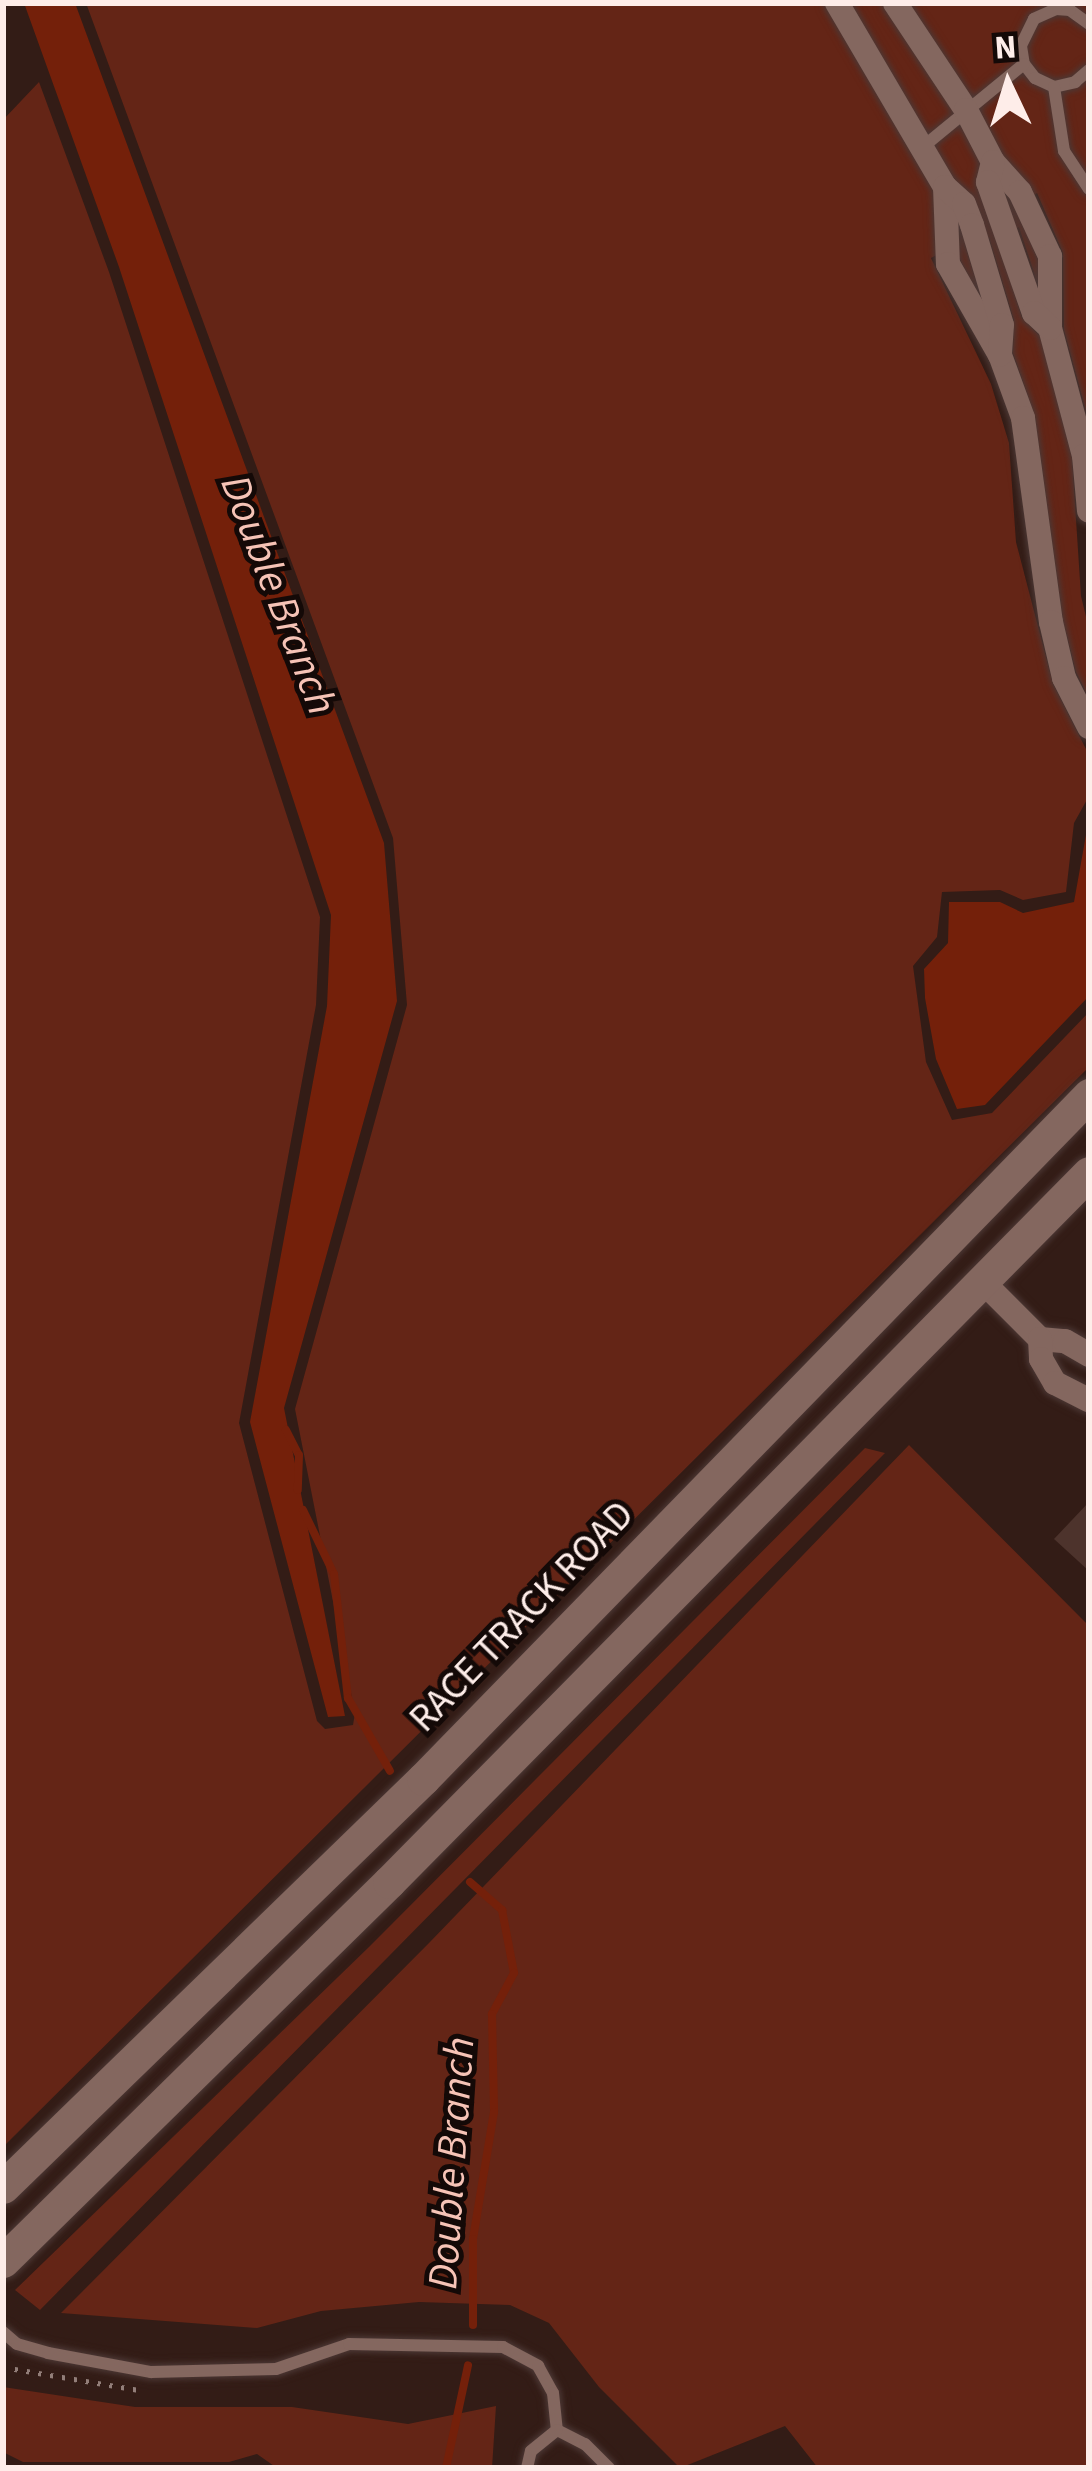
<!DOCTYPE html>
<html>
<head>
<meta charset="utf-8">
<style>
  body { margin:0 }
  #map { position:relative; width:1092px; height:2471px; overflow:hidden; background:#331c16; font-family:"Source Sans 3",sans-serif }
  div>[style] { position:absolute }
  .green>* { inset:0; background:#642516 }
  .water>* { inset:0; background:#74200a }
  .stream>* { height:8px; margin:-4px; padding:0 4px; transform-origin:4px; border-radius:4px; background:#74200a }
  .building>* { inset:0; background:#4d332c }
  .path>* { height:4.5px; margin-top:-2.25px; transform-origin:0; background:repeating-linear-gradient(90deg,#927e79 0 3px,transparent 0 12px) }
  .roads { filter:drop-shadow(0 0 3px #4c3835) drop-shadow(0 0 3px #4c3835) }
  .service>* { height:12px; margin:-6px; padding:0 6px; transform-origin:6px; border-radius:6px; background:#84675f }
  .minor>* { height:24px; margin:-12px; padding:0 12px; transform-origin:12px; border-radius:12px; background:#84675f }
  .secondary>* { height:33px; margin:-16.5px; padding:0 16.5px; transform-origin:16.5px; border-radius:16.5px; background:#84675f }
  span { translate:-50% -50%; white-space:nowrap; text-align:center; line-height:1.15; -webkit-text-stroke:10px #140907; paint-order:stroke }
  .street-label { font-size:39px; color:#feede9 }
  .water-label { font-size:42px; color:#f6c3b6; font-style:italic }
  .frame { position:absolute; inset:0; border:6px solid #feede9; pointer-events:none }
  .north { position:absolute; left:948px; top:24px; width:120px; height:120px; -webkit-text-stroke:9px #140907; paint-order:stroke; rotate:356deg; font-size:33px; font-weight:700; line-height:48px; text-align:center; color:#feede9 }
  .north::after { content:''; display:block; margin:auto; width:42px; height:54px; background:#feede9; clip-path:polygon(50% 0,100% 100%,50% 72%,0 100%) }
</style>
</head>
<body>
<div id="map">
  <div class="green">
    <div style="clip-path:polygon(86px 3px,1089px 3px,1089px 422px,1064px 330px,1063px 253px,1037px 193px,1015px 206px,1038px 260px,1042px 297px,1019px 227px,996px 236px,1022px 318px,1040px 336px,1072px 458px,1081px 596px,1089px 629px,1089px 698px,1076px 672px,1063px 620px,1035px 416px,1013px 353px,1014px 320px,989px 237px,965px 245px,982px 301px,953px 246px,931px 258px,991px 384px,1009px 443px,1016px 542px,1053px 684px,1089px 755px,1089px 796px,1074px 823px,1066px 892px,1023px 900px,1000px 890px,942px 892px,937px 937px,913px 966px,926px 1062px,952px 1120px,992px 1113px,1089px 1012px,1089px 1067px,3px 2147px,3px 120px,39px 82px,109px 272px,320px 917px,316px 1005px,239px 1423px,317px 1721px,325px 1729px,353px 1725px,355px 1713px,295px 1409px,407px 1005px,393px 838px)"></div>
    <div style="clip-path:polygon(909px 1445px,1089px 1626px,1089px 2468px,818px 2468px,785px 2426px,680px 2468px,599px 2387px,549px 2323px,510px 2305px,419px 2302px,321px 2311px,257px 2328px,61px 2313px,429px 1943px)"></div>
    <div style="clip-path:polygon(865px 1448px,885px 1453px,40px 2310px,15px 2290px,370px 1946px)"></div>
    <div style="clip-path:polygon(3px 2387px,135px 2407px,292px 2407px,408px 2424px,496px 2406px,492px 2468px,277px 2468px,257px 2454px,229px 2462px,23px 2462px,3px 2452px)"></div>
  </div>
  <div class="water">
    <div style="clip-path:polygon(24px 3px,75px 3px,384px 843px,397px 1001px,284px 1408px,345px 1716px,328px 1717px,250px 1422px,327px 1006px,331px 915px,119px 267px)"></div>
    <div style="clip-path:polygon(1089px 818px,1089px 996px,985px 1105px,957px 1109px,936px 1059px,925px 998px,924px 969px,948px 943px,949px 902px,1000px 902px,1023px 913px,1074px 902px)"></div>
  </div>
  <div class="stream">
    <div style="left:286px;top:1430px;width:28px;rotate:63deg"></div>
    <div style="left:299px;top:1455px;width:35px;rotate:92deg"></div>
    <div style="left:303px;top:1510px;width:71px;rotate:64.2deg"></div>
    <div style="left:334px;top:1574px;width:125px;rotate:83.6deg"></div>
    <div style="left:348px;top:1698px;width:84px;rotate:60.1deg"></div>
    <div style="left:470px;top:1882px;width:43px;rotate:41.2deg"></div>
    <div style="left:502px;top:1910px;width:64px;rotate:79.2deg"></div>
    <div style="left:514px;top:1973px;width:47px;rotate:118.2deg"></div>
    <div style="left:492px;top:2014px;width:98px;rotate:88.8deg"></div>
    <div style="left:494px;top:2112px;width:129px;rotate:99.4deg"></div>
    <div style="left:473px;top:2239px;width:86px;rotate:90deg"></div>
    <div style="left:446px;top:2468px;width:105px;rotate:-77.9deg"></div>
  </div>
  <div class="building">
    <div style="clip-path:polygon(1089px 1502px,1089px 1571px,1054px 1539px)"></div>
  </div>
  <div class="path">
    <div style="left:3px;top:2367px;width:138px;rotate:9.6deg"></div>
  </div>
  <div class="roads">
    <div class="service">
      <div style="left:1089px;top:24px;width:24px;rotate:-144deg"></div>
      <div style="left:1070px;top:10px;width:14px;rotate:-176deg"></div>
      <div style="left:1056px;top:9px;width:24px;rotate:156deg"></div>
      <div style="left:1034px;top:19px;width:30px;rotate:116deg"></div>
      <div style="left:1021px;top:46px;width:18px;rotate:81deg"></div>
      <div style="left:1024px;top:64px;width:18px;rotate:52deg"></div>
      <div style="left:1035px;top:78px;width:21px;rotate:25deg"></div>
      <div style="left:1054px;top:87px;width:22px;rotate:-13deg"></div>
      <div style="left:1075px;top:82px;width:18px;rotate:-41deg"></div>
      <div style="left:1054px;top:87px;width:65px;rotate:81.1deg"></div>
      <div style="left:1064px;top:151px;width:45px;rotate:56.7deg"></div>
      <div style="left:924px;top:146px;width:129px;rotate:-39.4deg"></div>
      <div style="left:3px;top:2332px;width:18px;rotate:41deg"></div>
      <div style="left:17px;top:2344px;width:32px;rotate:16deg"></div>
      <div style="left:48px;top:2353px;width:105px;rotate:10.5deg"></div>
      <div style="left:151px;top:2372px;width:125px;rotate:-1.4deg"></div>
      <div style="left:276px;top:2369px;width:77px;rotate:-18.9deg"></div>
      <div style="left:349px;top:2344px;width:154px;rotate:1.1deg"></div>
      <div style="left:503px;top:2347px;width:40px;rotate:28deg"></div>
      <div style="left:538px;top:2366px;width:31px;rotate:61deg"></div>
      <div style="left:553px;top:2393px;width:37px;rotate:84deg"></div>
      <div style="left:557px;top:2430px;width:31px;rotate:27deg"></div>
      <div style="left:585px;top:2444px;width:34px;rotate:45deg"></div>
      <div style="left:527px;top:2468px;width:17px;rotate:-77deg"></div>
      <div style="left:531px;top:2451px;width:33px;rotate:-39deg"></div>
    </div>
    <div class="minor">
      <div style="left:837px;top:3px;width:213px;rotate:59.6deg"></div>
      <div style="left:945px;top:187px;width:77px;rotate:87.8deg"></div>
      <div style="left:948px;top:264px;width:105px;rotate:60.3deg"></div>
      <div style="left:1000px;top:355px;width:67px;rotate:69.9deg"></div>
      <div style="left:1023px;top:418px;width:206px;rotate:82.2deg"></div>
      <div style="left:1051px;top:622px;width:57px;rotate:76.9deg"></div>
      <div style="left:1064px;top:678px;width:55px;rotate:63deg"></div>
      <div style="left:895px;top:3px;width:128px;rotate:56.4deg"></div>
      <div style="left:966px;top:110px;width:59px;rotate:62.6deg"></div>
      <div style="left:993px;top:162px;width:40px;rotate:48deg"></div>
      <div style="left:1020px;top:192px;width:71px;rotate:64.9deg"></div>
      <div style="left:1050px;top:256px;width:72px;rotate:90deg"></div>
      <div style="left:1050px;top:328px;width:132px;rotate:75.1deg"></div>
      <div style="left:1084px;top:456px;width:55px;rotate:84.8deg"></div>
      <div style="left:993px;top:162px;width:21px;rotate:104deg"></div>
      <div style="left:988px;top:182px;width:139px;rotate:70.7deg"></div>
      <div style="left:1034px;top:313px;width:22px;rotate:43deg"></div>
      <div style="left:945px;top:187px;width:25px;rotate:42deg"></div>
      <div style="left:964px;top:204px;width:22px;rotate:69deg"></div>
      <div style="left:972px;top:225px;width:104px;rotate:73.3deg"></div>
      <div style="left:1002px;top:325px;width:30px;rotate:94deg"></div>
      <div style="left:982px;top:1281px;width:82px;rotate:45deg"></div>
      <div style="left:1040px;top:1339px;width:25px;rotate:5deg"></div>
      <div style="left:1065px;top:1341px;width:28px;rotate:30deg"></div>
      <div style="left:1040px;top:1339px;width:20px;rotate:87deg"></div>
      <div style="left:1041px;top:1359px;width:28px;rotate:60deg"></div>
      <div style="left:1055px;top:1383px;width:38px;rotate:27deg"></div>
    </div>
    <div class="secondary">
      <div style="left:3px;top:2187px;width:586px;rotate:-44.17deg"></div>
      <div style="left:423px;top:1779px;width:955px;rotate:-45.76deg"></div>
      <div style="left:3px;top:2261px;width:541px;rotate:-44.48deg"></div>
      <div style="left:389px;top:1882px;width:996px;rotate:-45.37deg"></div>
    </div>
  </div>
  <div class="street-label">
    <span style="left:522px;top:1617px;rotate:-46deg">RACE TRACK ROAD</span>
  </div>
  <div class="water-label">
    <span style="left:278px;top:595px;rotate:69deg">Double Branch</span>
    <span style="left:452px;top:2163px;rotate:-86deg">Double Branch</span>
  </div>
  <div class="frame"></div>
  <div class="north">N</div>
</div>
</body>
</html>
